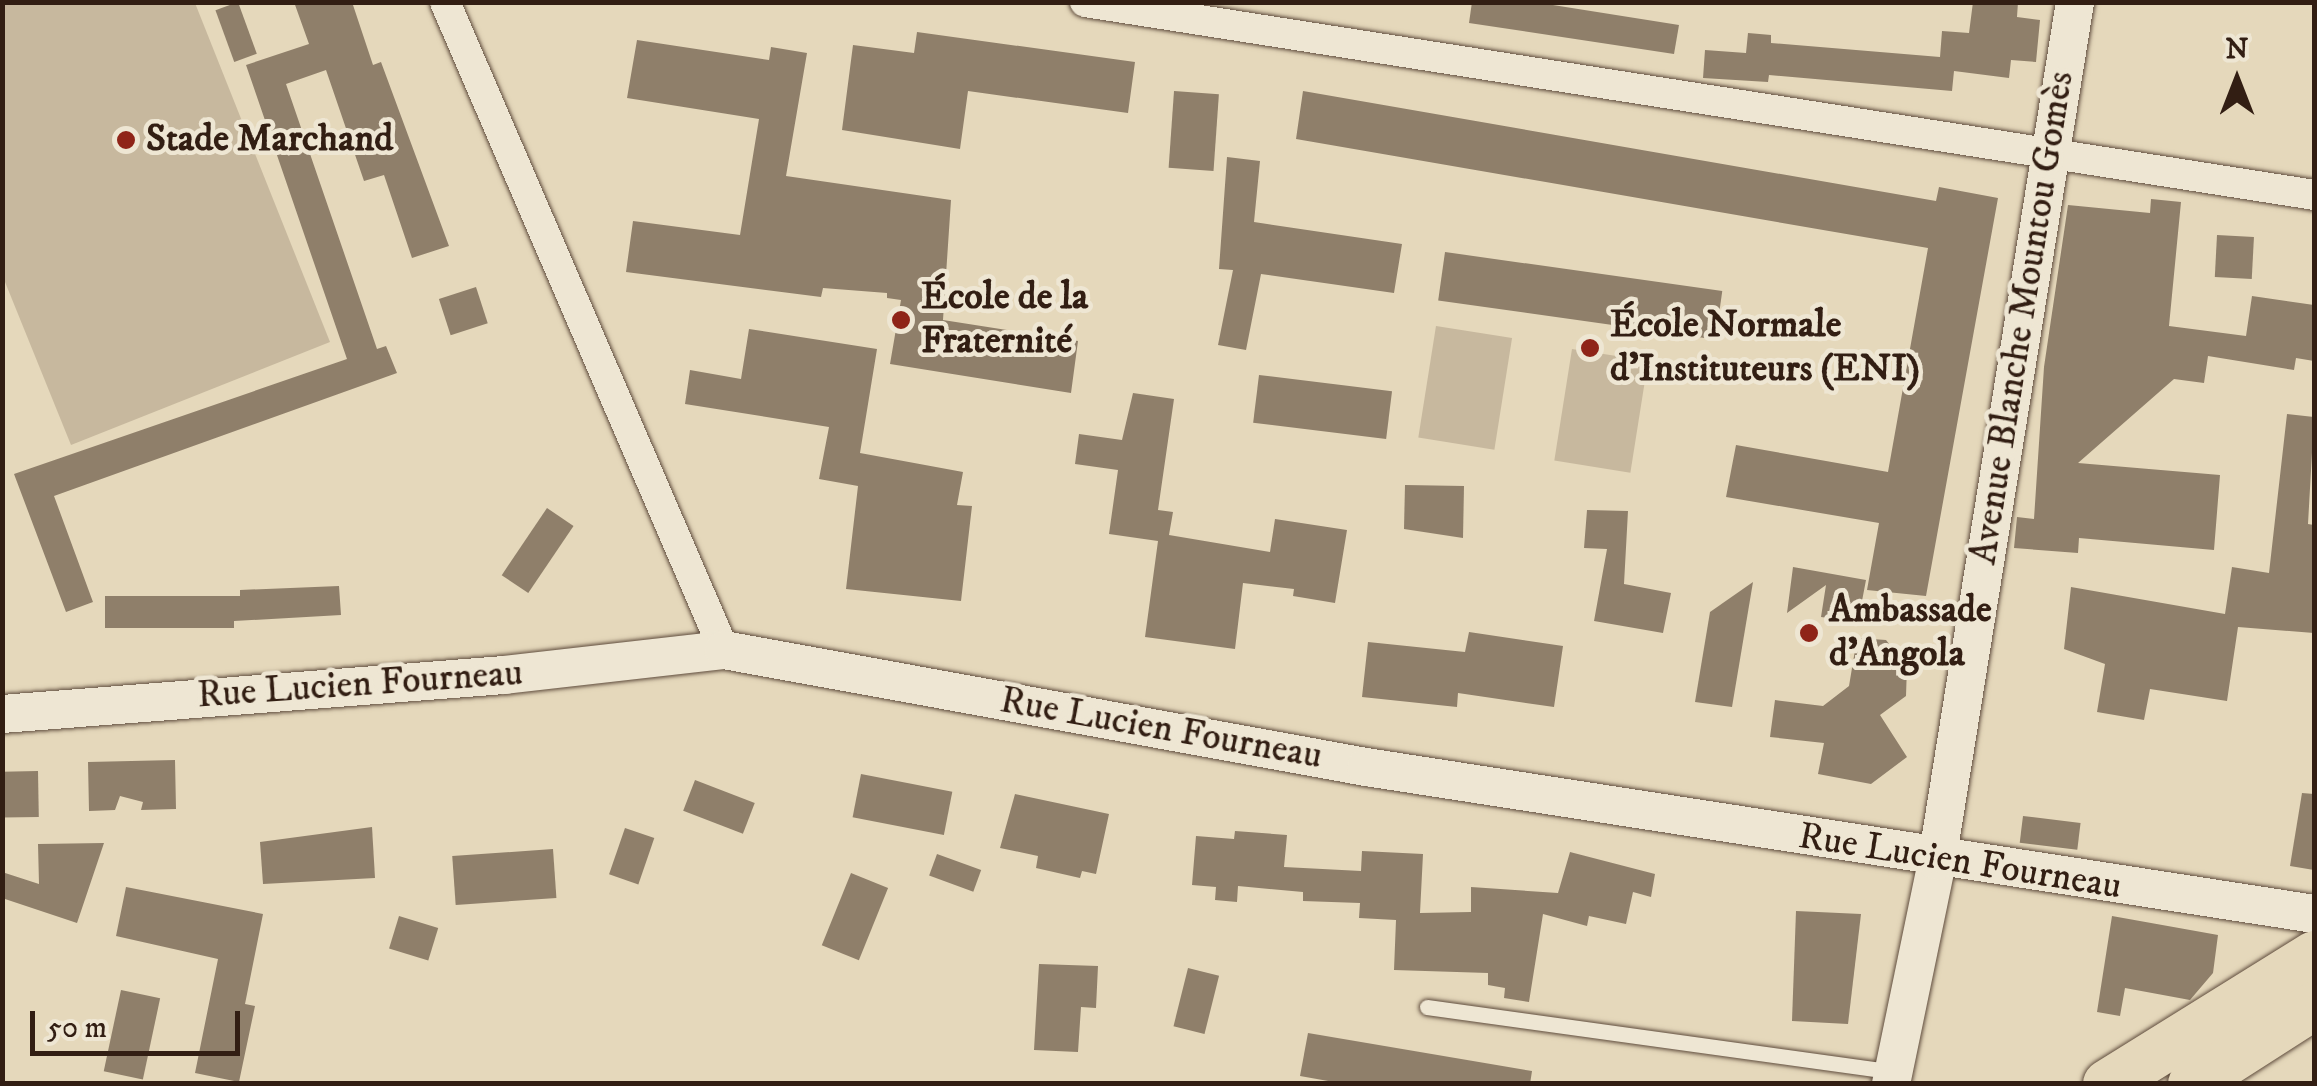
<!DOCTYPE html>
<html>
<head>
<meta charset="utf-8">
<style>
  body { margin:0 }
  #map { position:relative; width:2317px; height:1086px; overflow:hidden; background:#e5d8bb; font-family:"IM FELL DW Pica",serif }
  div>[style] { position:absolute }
  .green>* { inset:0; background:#c7b89e; transform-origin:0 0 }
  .building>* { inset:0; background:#8f7f6a; transform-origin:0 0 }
  .roads { filter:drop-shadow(0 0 2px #5f4c3d) drop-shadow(0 0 2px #5f4c3d) }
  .service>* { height:15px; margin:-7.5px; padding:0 7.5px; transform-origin:7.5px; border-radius:7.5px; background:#eee6d3 }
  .minor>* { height:30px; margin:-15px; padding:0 15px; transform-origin:15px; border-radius:15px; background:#eee6d3 }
  .tertiary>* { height:38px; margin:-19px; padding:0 19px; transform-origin:19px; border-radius:19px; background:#eee6d3 }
  .primary>* { height:48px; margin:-24px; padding:0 24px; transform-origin:24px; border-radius:24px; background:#e5d8bb }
  .dots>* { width:28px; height:28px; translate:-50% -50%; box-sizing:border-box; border:5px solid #eee6d3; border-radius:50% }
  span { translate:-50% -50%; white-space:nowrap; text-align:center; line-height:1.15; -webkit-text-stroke:9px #eee6d3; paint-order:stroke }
  .poi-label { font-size:38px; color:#321e13; font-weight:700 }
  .left { translate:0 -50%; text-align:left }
  .street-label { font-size:38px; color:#321e13 }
  .frame { position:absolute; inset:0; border:5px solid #321e13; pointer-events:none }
  .north { position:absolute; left:2187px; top:30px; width:100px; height:100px; -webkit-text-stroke:8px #eee6d3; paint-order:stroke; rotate:0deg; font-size:28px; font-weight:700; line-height:40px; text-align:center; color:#321e13 }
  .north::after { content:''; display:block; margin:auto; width:35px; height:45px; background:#321e13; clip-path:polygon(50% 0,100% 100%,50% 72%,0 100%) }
  .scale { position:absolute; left:30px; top:1011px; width:210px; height:45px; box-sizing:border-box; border:5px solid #321e13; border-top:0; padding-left:12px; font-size:30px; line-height:35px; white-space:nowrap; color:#321e13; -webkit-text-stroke:8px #eee6d3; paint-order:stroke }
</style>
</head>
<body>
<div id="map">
  <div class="green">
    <div style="clip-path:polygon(3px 3px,195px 3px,330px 342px,71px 445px,3px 277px)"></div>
    <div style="left:1436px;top:326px;width:77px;height:113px;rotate:9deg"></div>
    <div style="left:1572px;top:349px;width:77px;height:113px;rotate:9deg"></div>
  </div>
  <div class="building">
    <div style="left:238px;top:2px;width:55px;height:24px;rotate:70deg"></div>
    <div style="clip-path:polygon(294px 2px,352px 2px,373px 65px,381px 62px,449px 246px,412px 258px,384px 175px,364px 181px,326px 70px,286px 84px,377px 349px,386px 346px,397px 373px,54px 496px,93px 602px,66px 612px,14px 474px,347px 359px,246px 65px,309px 44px)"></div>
    <div style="clip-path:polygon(1472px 2px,1534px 2px,1679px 25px,1674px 54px,1469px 23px)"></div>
    <div style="clip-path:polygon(1973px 2px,2018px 2px,2017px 17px,2040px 20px,2036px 62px,2011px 60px,2009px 78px,1954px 71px,1952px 91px,1769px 75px,1768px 82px,1703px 78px,1705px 50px,1746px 53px,1748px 33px,1771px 35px,1771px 43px,1940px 57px,1942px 31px,1969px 33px)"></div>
    <div style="clip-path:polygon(917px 32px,1135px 62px,1128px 113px,968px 91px,960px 149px,842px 130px,853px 45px,914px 53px)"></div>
    <div style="clip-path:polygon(637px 40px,769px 60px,771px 47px,807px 53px,786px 176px,951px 200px,943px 320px,1078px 341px,1071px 393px,890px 364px,901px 300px,887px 298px,887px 293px,823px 288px,821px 297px,626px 272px,633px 221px,740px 235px,759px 119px,627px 98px)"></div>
    <div style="left:1174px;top:91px;width:45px;height:77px;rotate:4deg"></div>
    <div style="clip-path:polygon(1303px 91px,1936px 201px,1939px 187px,1998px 198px,1926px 596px,1867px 590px,1879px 523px,1726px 497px,1736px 445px,1888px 472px,1928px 248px,1296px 139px)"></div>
    <div style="clip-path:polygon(1227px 157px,1260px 161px,1254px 222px,1402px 244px,1394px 293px,1261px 274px,1246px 350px,1218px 345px,1233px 270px,1219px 269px)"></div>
    <div style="clip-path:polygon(2151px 199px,2181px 202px,2169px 326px,2246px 336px,2252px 296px,2314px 305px,2314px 361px,2296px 358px,2294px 370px,2208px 356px,2204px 383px,2174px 379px,2078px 463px,2220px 475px,2214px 550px,2079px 538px,2078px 553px,2014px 548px,2017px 517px,2034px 519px,2044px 367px,2068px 205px,2150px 213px)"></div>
    <div style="left:2217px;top:235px;width:37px;height:42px;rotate:3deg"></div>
    <div style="left:1445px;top:252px;width:280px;height:49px;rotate:8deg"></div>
    <div style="left:476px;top:287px;width:38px;height:39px;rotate:72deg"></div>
    <div style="clip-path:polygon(749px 329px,877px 349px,860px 453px,963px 472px,957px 505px,972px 506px,961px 601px,846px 589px,858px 486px,819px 479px,829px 427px,685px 404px,690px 370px,741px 379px)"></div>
    <div style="left:1259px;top:375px;width:134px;height:48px;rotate:7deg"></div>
    <div style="clip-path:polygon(1133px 393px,1174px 399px,1158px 510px,1173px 512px,1169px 535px,1270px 552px,1275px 519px,1347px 530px,1335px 603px,1293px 596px,1294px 589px,1243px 583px,1235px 649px,1145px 637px,1158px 541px,1109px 534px,1118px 470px,1075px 464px,1079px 434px,1122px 440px)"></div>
    <div style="clip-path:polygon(2287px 414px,2314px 417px,2308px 524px,2314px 525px,2314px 633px,2238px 627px,2227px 701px,2150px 689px,2144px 720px,2097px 712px,2105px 664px,2064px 649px,2071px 587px,2225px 614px,2232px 567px,2269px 573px)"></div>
    <div style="clip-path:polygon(1405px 485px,1464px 486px,1463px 538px,1404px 529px)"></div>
    <div style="left:547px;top:508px;width:32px;height:81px;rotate:34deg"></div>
    <div style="clip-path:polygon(1587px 510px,1628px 511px,1624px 584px,1671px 593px,1663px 633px,1594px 621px,1607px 549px,1584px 548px)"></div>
    <div style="clip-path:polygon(1793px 567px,1866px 580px,1858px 622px,1821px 617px,1826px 585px,1787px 613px)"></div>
    <div style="clip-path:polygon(1753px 582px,1732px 707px,1695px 702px,1710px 612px)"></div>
    <div style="clip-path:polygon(339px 586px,341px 615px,234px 621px,234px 628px,105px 628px,105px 596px,240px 596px,240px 590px)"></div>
    <div style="clip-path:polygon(1469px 632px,1563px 646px,1554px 707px,1458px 693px,1457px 707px,1362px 697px,1368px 642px,1465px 652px)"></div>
    <div style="clip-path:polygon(1857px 638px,1886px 640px,1907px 666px,1906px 696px,1880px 715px,1907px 757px,1871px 784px,1818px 774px,1824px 743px,1770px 737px,1775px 700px,1823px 706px,1849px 686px)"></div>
    <div style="clip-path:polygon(175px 760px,176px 809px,141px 810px,143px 802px,120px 796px,115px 810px,89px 811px,88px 762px)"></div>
    <div style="left:38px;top:771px;width:46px;height:36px;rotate:89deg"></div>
    <div style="left:861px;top:774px;width:93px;height:44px;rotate:11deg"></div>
    <div style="left:695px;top:780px;width:64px;height:33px;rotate:21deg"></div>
    <div style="clip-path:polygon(2302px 793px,2314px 794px,2314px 870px,2290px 866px)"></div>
    <div style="clip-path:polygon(1015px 794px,1109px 814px,1096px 874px,1082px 871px,1080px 878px,1036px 868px,1038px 856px,1000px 848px)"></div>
    <div style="left:2023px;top:816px;width:58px;height:27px;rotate:7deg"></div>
    <div style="clip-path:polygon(372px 827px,375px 878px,263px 884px,260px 842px)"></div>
    <div style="left:625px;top:828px;width:31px;height:49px;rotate:19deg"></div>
    <div style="clip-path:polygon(1235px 831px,1287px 835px,1284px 867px,1361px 871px,1362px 851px,1423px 854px,1420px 913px,1471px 912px,1471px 887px,1558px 893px,1570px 852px,1655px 874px,1651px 897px,1633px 892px,1626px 924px,1589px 916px,1587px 926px,1543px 914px,1529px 1002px,1504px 998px,1505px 988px,1488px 985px,1488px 973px,1394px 970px,1396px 920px,1359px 918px,1360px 903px,1303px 901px,1303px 892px,1238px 886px,1237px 902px,1215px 900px,1216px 887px,1192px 885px,1196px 836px,1234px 839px)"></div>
    <div style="clip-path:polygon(104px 843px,77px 923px,2px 898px,2px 872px,39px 884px,38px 844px)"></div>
    <div style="left:553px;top:849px;width:49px;height:101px;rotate:86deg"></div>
    <div style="left:937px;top:854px;width:47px;height:23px;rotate:20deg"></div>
    <div style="left:851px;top:873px;width:40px;height:78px;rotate:22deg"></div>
    <div style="clip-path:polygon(126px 887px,263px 914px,245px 1004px,255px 1006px,239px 1082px,195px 1073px,218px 959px,116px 936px)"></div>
    <div style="clip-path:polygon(1796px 911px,1861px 914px,1848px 1024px,1792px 1021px)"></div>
    <div style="left:399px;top:916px;width:41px;height:34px;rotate:17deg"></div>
    <div style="clip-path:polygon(2112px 916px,2218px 935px,2213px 973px,2190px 1000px,2125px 988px,2120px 1016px,2097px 1012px)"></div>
    <div style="clip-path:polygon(1039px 964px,1098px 966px,1096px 1008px,1081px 1007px,1078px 1052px,1034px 1050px)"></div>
    <div style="left:1188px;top:968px;width:32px;height:60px;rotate:14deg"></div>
    <div style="left:121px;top:990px;width:40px;height:83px;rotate:12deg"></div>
    <div style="clip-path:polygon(1308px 1033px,1532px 1071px,1530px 1084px,1345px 1084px,1300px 1076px)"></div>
  </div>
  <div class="roads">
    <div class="service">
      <div style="left:1427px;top:1007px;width:472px;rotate:7.9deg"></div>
    </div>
    <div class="minor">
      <div style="left:445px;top:2px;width:706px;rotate:66.71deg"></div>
      <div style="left:1085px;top:2px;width:1244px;rotate:8.92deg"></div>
    </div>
    <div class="tertiary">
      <div style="left:2px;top:714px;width:504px;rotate:-4.44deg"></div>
      <div style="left:504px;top:675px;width:221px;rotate:-6.5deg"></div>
      <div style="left:724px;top:650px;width:653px;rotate:10.33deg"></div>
      <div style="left:1366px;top:767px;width:959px;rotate:8.81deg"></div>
      <div style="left:1891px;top:1084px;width:228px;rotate:-78.3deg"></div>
      <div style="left:1937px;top:861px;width:870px;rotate:-80.87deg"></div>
    </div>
    <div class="primary">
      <div style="left:2107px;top:1084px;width:244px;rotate:-31.9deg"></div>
      <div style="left:2192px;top:1084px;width:145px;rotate:-32.6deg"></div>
    </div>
  </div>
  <div class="dots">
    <div style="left:126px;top:140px;background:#8f2418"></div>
    <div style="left:901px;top:320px;background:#8f2418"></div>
    <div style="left:1590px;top:348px;background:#8f2418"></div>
    <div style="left:1809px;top:633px;background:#8f2418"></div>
  </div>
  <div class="poi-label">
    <span class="left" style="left:146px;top:140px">Stade Marchand</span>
    <span class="left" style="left:921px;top:320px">École de la<br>Fraternité</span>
    <span class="left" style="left:1610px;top:348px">École Normale<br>d'Instituteurs (ENI)</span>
    <span class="left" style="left:1829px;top:633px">Ambassade<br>d'Angola</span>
  </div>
  <div class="street-label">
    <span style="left:2023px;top:318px;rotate:-81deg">Avenue Blanche Mountou Gomès</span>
    <span style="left:360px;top:685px;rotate:-4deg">Rue Lucien Fourneau</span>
    <span style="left:1161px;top:729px;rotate:10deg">Rue Lucien Fourneau</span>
    <span style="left:1960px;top:862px;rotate:9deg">Rue Lucien Fourneau</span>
  </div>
  <div class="frame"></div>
  <div class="north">N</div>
  <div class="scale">50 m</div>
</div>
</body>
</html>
